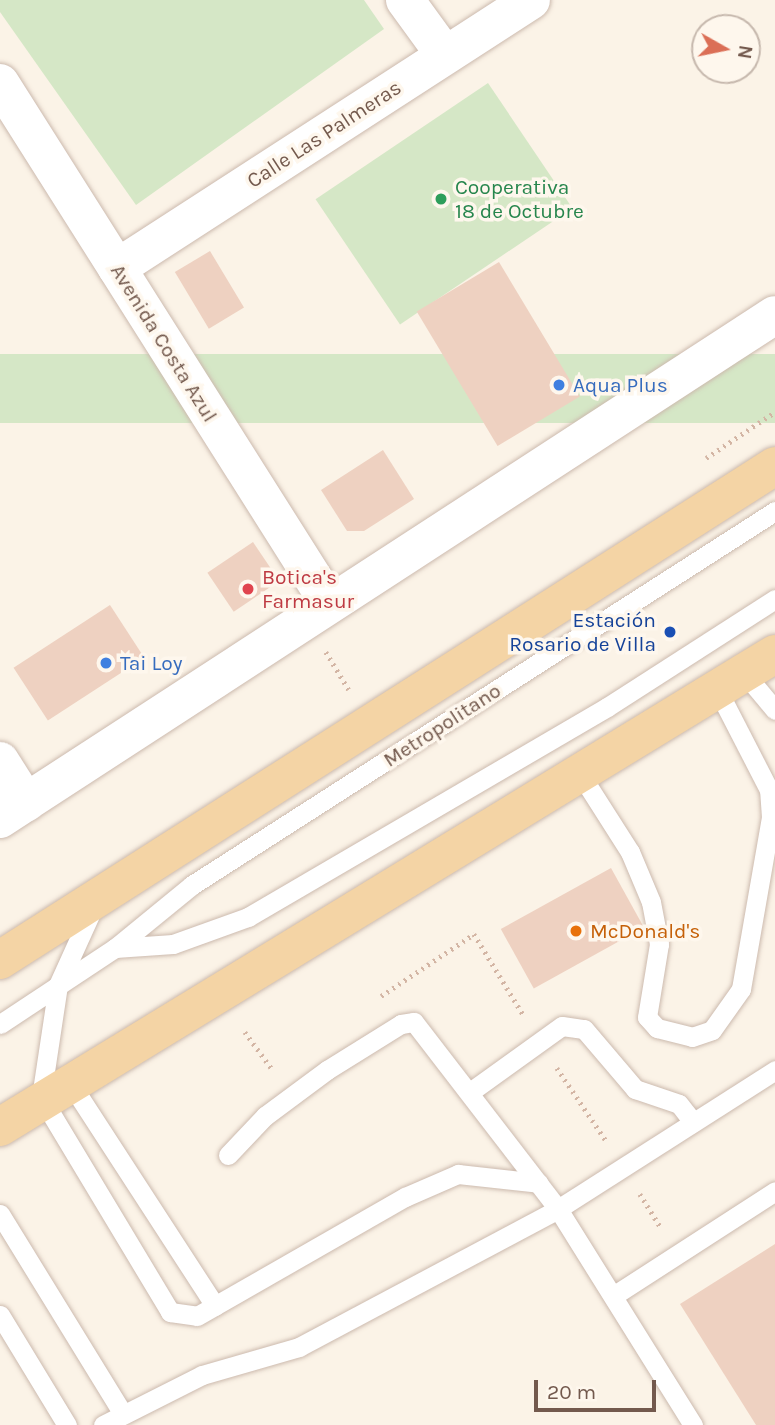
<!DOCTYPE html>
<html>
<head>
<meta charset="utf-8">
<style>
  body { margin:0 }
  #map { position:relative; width:775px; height:1425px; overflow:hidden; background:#fbf3e7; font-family:Karla,sans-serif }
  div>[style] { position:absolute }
  .green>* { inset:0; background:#d5e7c6; transform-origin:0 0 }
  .building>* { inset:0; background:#eed1c1; transform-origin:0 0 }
  .path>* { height:4.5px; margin-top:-2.25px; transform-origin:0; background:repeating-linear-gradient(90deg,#d3b5a4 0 2px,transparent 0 7px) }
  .roads { filter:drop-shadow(0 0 2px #ccbaae) drop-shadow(0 0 2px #ccbaae) }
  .service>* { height:19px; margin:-9.5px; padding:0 9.5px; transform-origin:9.5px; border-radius:9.5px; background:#fff }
  .minor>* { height:38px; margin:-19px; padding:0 19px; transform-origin:19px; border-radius:19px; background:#fff }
  .tertiary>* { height:38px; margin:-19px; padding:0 19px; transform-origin:19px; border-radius:19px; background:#fff }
  .secondary>* { height:38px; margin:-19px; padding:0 19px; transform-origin:19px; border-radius:19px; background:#fff }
  .primary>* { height:38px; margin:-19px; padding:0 19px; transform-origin:19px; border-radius:19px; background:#f4d4a5 }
  .dots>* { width:19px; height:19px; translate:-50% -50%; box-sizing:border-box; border:4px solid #fef7ed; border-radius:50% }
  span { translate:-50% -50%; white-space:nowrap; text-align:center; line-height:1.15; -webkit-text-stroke:7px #fef7ed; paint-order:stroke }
  .street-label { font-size:21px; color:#73594d }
  .leisure-label { font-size:21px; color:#27864d }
  .left { translate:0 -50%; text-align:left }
  .shop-label { font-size:21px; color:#366cbe }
  .health-label { font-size:21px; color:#be3a42 }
  .transit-label { font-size:21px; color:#164399 }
  .right { translate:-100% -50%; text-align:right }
  .food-label { font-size:21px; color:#c56008 }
  .north { position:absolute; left:691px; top:14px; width:70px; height:70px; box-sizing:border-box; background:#fef7ed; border:2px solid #c6b8ad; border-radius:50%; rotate:99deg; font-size:19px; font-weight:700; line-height:28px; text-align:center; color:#73594d }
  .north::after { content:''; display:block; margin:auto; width:24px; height:32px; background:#db6f56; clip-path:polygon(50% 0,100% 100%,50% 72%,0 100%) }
  .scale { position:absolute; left:534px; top:1380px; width:122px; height:32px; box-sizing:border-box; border:4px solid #73594d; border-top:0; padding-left:9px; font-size:21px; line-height:24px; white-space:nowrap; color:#73594d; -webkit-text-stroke:5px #fef7ed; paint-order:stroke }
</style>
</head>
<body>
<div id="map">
  <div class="green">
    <div style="clip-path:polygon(0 0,364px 0,384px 29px,136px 205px,0 12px)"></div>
    <div style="left:488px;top:83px;width:151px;height:208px;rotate:56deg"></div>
    <div style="left:775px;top:354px;width:69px;height:921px;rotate:90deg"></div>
  </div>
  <div class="building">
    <div style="left:210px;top:251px;width:66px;height:41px;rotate:59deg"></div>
    <div style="left:499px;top:262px;width:157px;height:96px;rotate:59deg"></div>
    <div style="clip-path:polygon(383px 450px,414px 499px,364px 531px,347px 531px,321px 490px)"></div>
    <div style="left:253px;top:542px;width:47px;height:55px;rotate:56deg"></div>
    <div style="left:110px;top:605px;width:63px;height:115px;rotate:57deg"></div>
    <div style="left:611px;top:868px;width:68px;height:126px;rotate:61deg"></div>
    <div style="clip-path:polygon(775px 1244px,775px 1425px,756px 1425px,680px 1304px)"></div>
  </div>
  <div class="path">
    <div style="left:706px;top:458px;width:83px;rotate:-33.7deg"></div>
    <div style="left:326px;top:652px;width:44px;rotate:58.8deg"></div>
    <div style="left:381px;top:996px;width:112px;rotate:-33.7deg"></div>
    <div style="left:474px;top:934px;width:96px;rotate:58.6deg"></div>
    <div style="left:245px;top:1032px;width:46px;rotate:53.9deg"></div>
    <div style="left:557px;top:1068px;width:89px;rotate:56deg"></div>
    <div style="left:640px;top:1194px;width:40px;rotate:58deg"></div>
  </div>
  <div class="roads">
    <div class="service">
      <div style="left:744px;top:673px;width:48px;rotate:50deg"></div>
      <div style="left:579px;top:772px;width:95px;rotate:57.5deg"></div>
      <div style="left:630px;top:852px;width:54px;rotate:67.2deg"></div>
      <div style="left:651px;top:902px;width:43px;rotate:79.2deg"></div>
      <div style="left:659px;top:944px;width:74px;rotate:99.3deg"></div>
      <div style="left:647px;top:1017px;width:15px;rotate:48deg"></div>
      <div style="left:657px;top:1028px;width:36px;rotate:14deg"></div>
      <div style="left:692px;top:1037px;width:21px;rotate:-19deg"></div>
      <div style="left:712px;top:1030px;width:50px;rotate:-54.7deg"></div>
      <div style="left:741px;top:989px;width:175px;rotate:-80.1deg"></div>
      <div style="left:771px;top:817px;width:27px;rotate:-94deg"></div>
      <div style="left:769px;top:790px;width:114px;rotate:-117.2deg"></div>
      <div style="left:93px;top:908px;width:85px;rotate:114.4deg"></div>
      <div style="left:58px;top:985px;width:113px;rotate:98.6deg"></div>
      <div style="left:41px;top:1097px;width:251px;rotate:59deg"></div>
      <div style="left:170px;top:1312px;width:27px;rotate:8deg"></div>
      <div style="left:197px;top:1316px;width:240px;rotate:-29.8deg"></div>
      <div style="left:405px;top:1197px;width:58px;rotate:-23.5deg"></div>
      <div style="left:458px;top:1174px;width:81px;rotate:6.3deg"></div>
      <div style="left:115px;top:948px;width:58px;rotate:-3.9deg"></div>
      <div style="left:173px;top:944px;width:80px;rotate:-19.8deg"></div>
      <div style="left:248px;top:917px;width:416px;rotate:-30.3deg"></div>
      <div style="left:607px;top:707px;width:200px;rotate:-32.7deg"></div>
      <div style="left:0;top:1024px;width:138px;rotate:-33.5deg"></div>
      <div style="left:115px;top:948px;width:99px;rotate:-39.3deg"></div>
      <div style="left:192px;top:885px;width:693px;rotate:-32.68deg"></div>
      <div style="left:69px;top:1081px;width:268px;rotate:57deg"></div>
      <div style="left:470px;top:1092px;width:113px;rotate:-35.7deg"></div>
      <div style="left:562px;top:1026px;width:22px;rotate:8deg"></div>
      <div style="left:584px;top:1029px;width:79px;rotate:49.6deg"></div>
      <div style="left:635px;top:1089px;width:46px;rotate:18.8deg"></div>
      <div style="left:679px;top:1104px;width:23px;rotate:52deg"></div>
      <div style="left:228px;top:1155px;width:54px;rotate:-46.5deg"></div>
      <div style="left:265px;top:1116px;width:77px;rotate:-36.6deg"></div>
      <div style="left:327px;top:1070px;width:87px;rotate:-31.9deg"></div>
      <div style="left:401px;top:1024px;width:13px;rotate:-9deg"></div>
      <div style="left:414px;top:1022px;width:236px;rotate:52.4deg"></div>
      <div style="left:558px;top:1209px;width:255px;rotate:58deg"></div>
      <div style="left:0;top:1214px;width:231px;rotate:58.4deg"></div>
      <div style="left:613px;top:1296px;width:193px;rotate:-32.9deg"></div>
      <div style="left:0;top:1315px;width:129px;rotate:58.7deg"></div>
      <div style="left:103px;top:1425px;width:111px;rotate:-26.8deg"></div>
      <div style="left:202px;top:1375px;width:101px;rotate:-16.1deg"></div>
      <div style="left:299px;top:1347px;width:293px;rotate:-28deg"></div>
      <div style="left:558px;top:1209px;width:258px;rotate:-32.6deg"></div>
    </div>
    <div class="minor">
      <div style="left:405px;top:0;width:68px;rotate:54deg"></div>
      <div style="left:117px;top:268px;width:493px;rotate:-32.9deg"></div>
      <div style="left:0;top:761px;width:49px;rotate:57.6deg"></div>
    </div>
    <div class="tertiary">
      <div style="left:0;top:83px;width:615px;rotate:57.68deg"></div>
    </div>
    <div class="secondary">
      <div style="left:0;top:819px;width:924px;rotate:-33.04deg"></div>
    </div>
    <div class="primary">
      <div style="left:0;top:960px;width:919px;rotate:-32.51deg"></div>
      <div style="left:0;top:1127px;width:908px;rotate:-31.4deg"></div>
    </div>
  </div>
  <div class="dots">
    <div style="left:441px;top:199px;background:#2e9e5b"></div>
    <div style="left:559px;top:385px;background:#3f7fe0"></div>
    <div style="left:248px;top:589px;background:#e0444e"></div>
    <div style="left:670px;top:632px;background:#1a4fb4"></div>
    <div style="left:106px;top:663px;background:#3f7fe0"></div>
    <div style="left:576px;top:931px;background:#e8710a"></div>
  </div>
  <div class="street-label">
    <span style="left:324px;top:134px;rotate:-33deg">Calle Las Palmeras</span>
    <span style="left:164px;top:343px;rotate:58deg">Avenida Costa Azul</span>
    <span style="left:442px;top:725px;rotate:-33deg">Metropolitano</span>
  </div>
  <div class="leisure-label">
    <span class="left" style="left:455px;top:199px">Cooperativa<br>18 de Octubre</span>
  </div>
  <div class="shop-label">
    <span class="left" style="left:573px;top:385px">Aqua Plus</span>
    <span class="left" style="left:120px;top:663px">Tai Loy</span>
  </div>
  <div class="health-label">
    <span class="left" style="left:262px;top:589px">Botica's<br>Farmasur</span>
  </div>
  <div class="transit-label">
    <span class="right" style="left:656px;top:632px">Estación<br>Rosario de Villa</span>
  </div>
  <div class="food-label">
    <span class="left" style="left:590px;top:931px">McDonald's</span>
  </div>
  <div class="north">N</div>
  <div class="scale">20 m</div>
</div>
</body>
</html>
